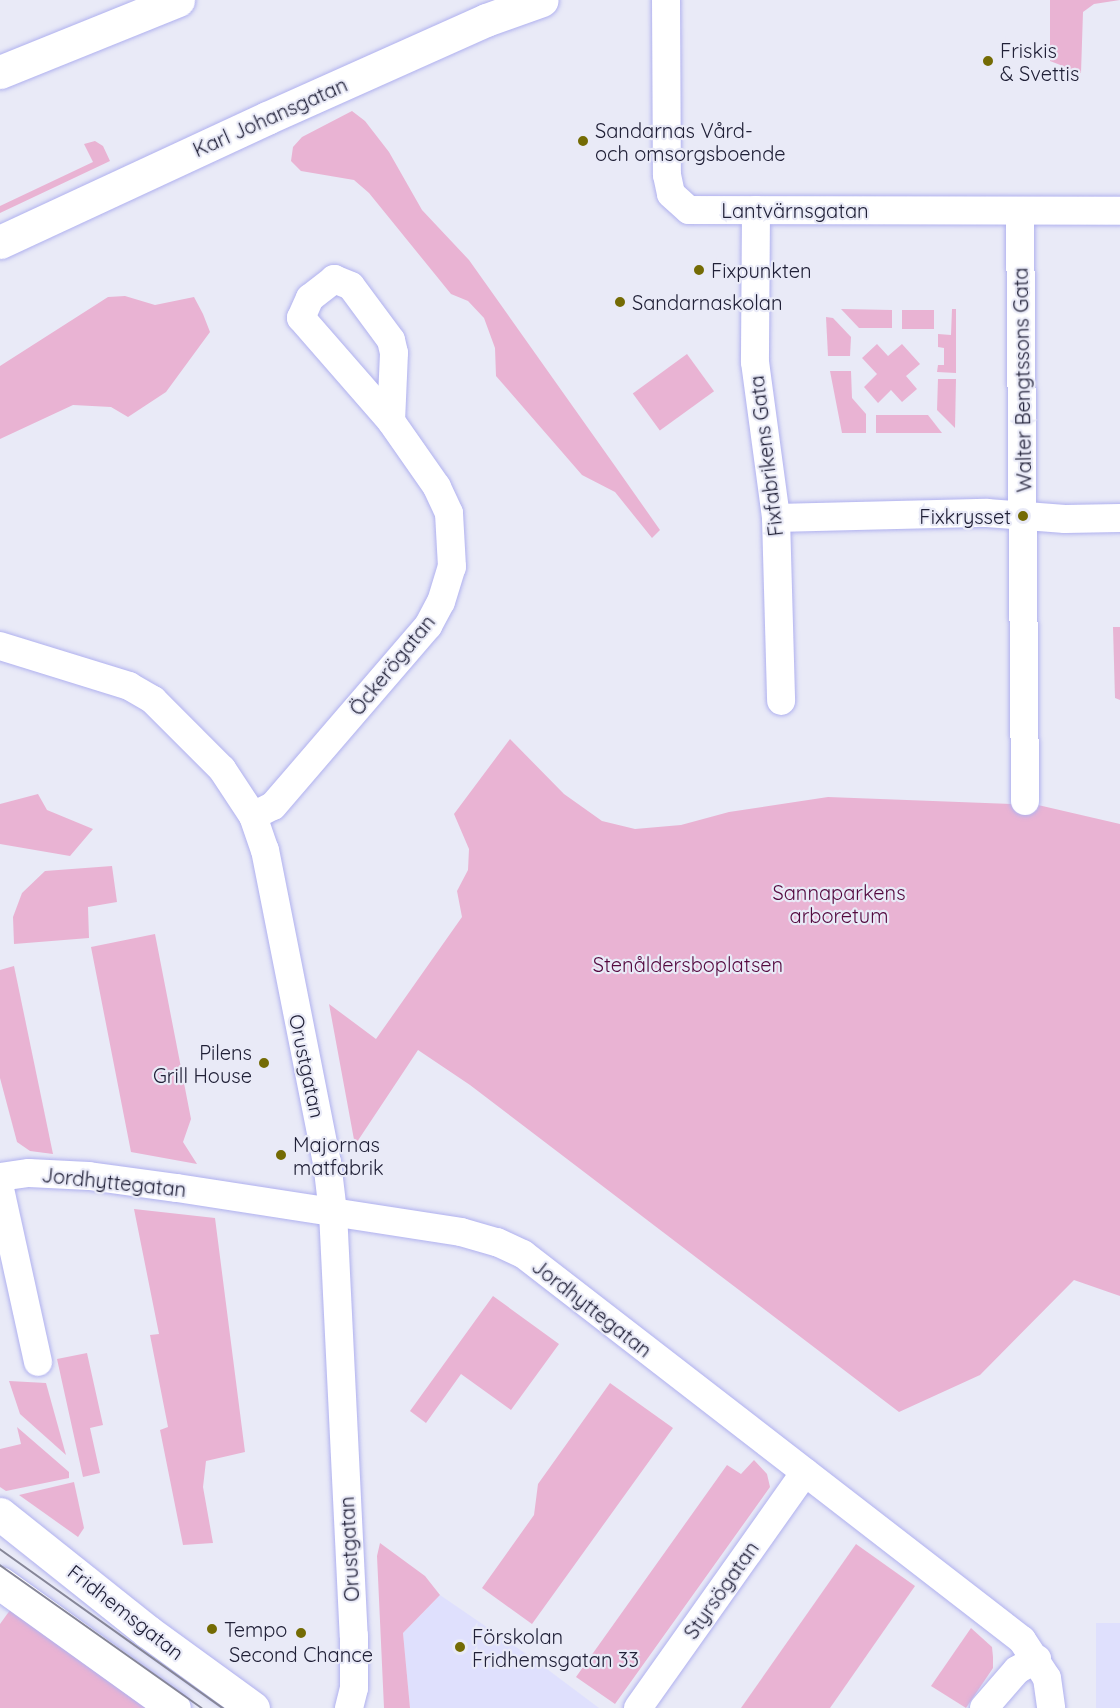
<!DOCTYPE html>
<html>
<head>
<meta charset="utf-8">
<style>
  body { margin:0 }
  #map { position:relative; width:1120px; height:1708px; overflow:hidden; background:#e9eaf7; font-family:Quicksand,sans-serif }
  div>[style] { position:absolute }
  .built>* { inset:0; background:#dfe0fd; transform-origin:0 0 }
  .green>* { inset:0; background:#e9b3d3; transform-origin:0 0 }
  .roads { filter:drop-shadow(0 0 2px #b0b1ef) drop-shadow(0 0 2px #b0b1ef) }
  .street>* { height:28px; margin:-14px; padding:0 14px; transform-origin:14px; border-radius:14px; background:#fff }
  .secondary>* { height:33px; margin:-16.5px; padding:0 16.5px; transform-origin:16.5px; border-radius:16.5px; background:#fff }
  .highway>* { height:33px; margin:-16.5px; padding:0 16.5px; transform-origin:16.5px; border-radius:16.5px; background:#fff }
  .tram>* { height:1.5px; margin:-0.75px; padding:0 0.75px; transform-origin:0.75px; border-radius:0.75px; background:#868698 }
  .dots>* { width:16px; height:16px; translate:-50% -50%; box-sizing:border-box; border:3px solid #e9eaf7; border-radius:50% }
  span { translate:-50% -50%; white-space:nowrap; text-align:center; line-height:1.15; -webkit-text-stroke:4.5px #e9eaf7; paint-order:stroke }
  .poi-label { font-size:20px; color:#202037 }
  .left { translate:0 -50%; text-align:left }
  .right { translate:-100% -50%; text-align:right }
  .street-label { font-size:20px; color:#202037 }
  .park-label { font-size:20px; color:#53083e }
</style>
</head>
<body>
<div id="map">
  <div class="built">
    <div style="clip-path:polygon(440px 1595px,535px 1660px,599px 1708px,410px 1708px,403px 1633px)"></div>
    <div style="left:1096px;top:1623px;width:24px;height:85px"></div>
  </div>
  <div class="green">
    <div style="clip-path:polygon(1050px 0,1120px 0,1094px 4px,1083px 12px,1081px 73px,1050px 61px)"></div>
    <div style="clip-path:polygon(352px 111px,365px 121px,389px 152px,422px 210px,469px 260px,615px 466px,660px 530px,652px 538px,615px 492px,582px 475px,496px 376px,495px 348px,484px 318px,468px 301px,451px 294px,369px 193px,354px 180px,301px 171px,291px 161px,293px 147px,302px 137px)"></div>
    <div style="clip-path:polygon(95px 141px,103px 146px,110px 161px,0 213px,0 206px,93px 162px,84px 144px)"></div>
    <div style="clip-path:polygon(125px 296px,155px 305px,194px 297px,203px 314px,210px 332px,166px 392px,128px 417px,111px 407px,73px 405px,0 439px,0 366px,108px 297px)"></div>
    <div style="clip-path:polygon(841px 309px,892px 310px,892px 328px,859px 328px)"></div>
    <div style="clip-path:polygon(952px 309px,956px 309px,956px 373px,937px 372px,938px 365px,944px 365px,944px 348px,938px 347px,938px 334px,951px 335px)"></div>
    <div style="left:902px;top:310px;width:32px;height:19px"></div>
    <div style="clip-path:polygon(826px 317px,833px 318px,851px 337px,850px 356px,828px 356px)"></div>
    <div style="clip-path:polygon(877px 344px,888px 356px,902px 344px,920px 364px,906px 376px,917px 389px,902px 402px,891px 390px,878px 403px,864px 387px,877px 374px,862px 358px)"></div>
    <div style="left:687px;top:354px;width:46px;height:67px;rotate:54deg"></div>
    <div style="clip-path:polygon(830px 371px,851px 371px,852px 398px,866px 414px,866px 433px,842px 433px)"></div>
    <div style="clip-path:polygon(938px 379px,956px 379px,955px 428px,937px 410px)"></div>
    <div style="clip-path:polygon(876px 415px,928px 415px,942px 433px,876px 433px)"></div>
    <div style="clip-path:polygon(1113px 627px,1120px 627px,1120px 700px,1115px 698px)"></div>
    <div style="clip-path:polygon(510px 739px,564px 794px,602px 821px,635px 829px,681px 825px,729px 812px,828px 797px,1038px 805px,1120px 824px,1120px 1296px,1074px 1280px,980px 1375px,899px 1412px,470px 1085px,418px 1050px,355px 1145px,329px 1004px,376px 1039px,462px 917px,457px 891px,468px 870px,469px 849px,454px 814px)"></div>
    <div style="clip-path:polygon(38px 794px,47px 810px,93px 829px,70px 856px,0 844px,0 804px)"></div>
    <div style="clip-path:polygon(112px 866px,117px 902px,88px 907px,89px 938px,14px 944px,13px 917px,22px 893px,45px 871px)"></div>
    <div style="clip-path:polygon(155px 934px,191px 1119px,183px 1142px,197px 1164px,131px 1152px,91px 947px)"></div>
    <div style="clip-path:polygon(14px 966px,53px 1154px,30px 1151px,17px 1142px,0 1078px,0 970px)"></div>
    <div style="clip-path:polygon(134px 1209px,215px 1218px,245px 1452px,206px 1461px,203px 1487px,213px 1543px,183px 1545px,160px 1430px,168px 1427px,150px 1335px,159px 1334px)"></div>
    <div style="clip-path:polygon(493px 1296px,559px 1344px,511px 1410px,461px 1374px,426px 1423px,410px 1411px)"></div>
    <div style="clip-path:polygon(87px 1353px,103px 1425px,90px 1428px,100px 1473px,83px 1477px,57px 1359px)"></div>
    <div style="clip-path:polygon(9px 1381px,46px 1383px,66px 1455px,20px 1414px)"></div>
    <div style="clip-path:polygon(610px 1383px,673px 1428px,532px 1624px,482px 1588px,534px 1515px,538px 1484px)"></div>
    <div style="clip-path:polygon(17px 1427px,69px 1472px,69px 1478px,6px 1491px,0 1487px,0 1449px,21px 1444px)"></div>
    <div style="clip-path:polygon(754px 1460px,767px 1474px,770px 1487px,615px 1704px,576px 1677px,727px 1465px,741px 1474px)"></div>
    <div style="clip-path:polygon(74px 1482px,84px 1528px,78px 1537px,19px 1495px)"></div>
    <div style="clip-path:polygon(380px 1543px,425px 1576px,440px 1595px,403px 1633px,410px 1708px,384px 1708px,377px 1556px)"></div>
    <div style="clip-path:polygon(856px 1544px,915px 1586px,830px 1708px,741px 1708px)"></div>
    <div style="clip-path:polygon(13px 1606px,157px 1708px,0 1708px,0 1624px)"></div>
    <div style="clip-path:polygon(971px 1628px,992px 1647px,993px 1657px,993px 1668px,966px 1708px,931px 1686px)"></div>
  </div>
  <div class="roads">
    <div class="street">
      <div style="left:666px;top:0;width:175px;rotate:89.7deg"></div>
      <div style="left:667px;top:175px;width:19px;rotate:78deg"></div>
      <div style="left:671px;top:194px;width:24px;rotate:42deg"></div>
      <div style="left:689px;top:210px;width:431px;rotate:0.1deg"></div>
      <div style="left:756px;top:210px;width:152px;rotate:90.4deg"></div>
      <div style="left:755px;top:362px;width:157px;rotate:82.3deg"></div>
      <div style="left:776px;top:518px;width:183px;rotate:88.4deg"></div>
      <div style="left:1020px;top:211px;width:590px;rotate:89.51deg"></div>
      <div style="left:776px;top:518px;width:211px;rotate:-1.4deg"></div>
      <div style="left:987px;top:513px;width:78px;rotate:4.4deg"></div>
      <div style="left:1065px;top:519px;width:55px;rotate:-1deg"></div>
      <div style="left:0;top:646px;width:135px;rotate:17.2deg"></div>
      <div style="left:129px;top:686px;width:28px;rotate:30deg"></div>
      <div style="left:153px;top:700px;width:98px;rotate:45deg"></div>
      <div style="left:222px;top:769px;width:56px;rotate:56.6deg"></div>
      <div style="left:253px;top:816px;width:36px;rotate:71deg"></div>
      <div style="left:265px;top:850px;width:318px;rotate:78.8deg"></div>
      <div style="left:327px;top:1162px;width:50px;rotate:83.2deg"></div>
      <div style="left:333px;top:1212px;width:425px;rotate:87.2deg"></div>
      <div style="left:354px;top:1636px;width:52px;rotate:90deg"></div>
      <div style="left:354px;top:1688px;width:21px;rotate:104deg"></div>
      <div style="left:253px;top:816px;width:22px;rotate:-27deg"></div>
      <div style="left:273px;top:806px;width:238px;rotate:-49.3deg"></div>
      <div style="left:428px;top:626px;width:27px;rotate:-62deg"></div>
      <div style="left:441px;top:602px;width:37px;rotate:-73deg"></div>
      <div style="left:452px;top:567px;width:54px;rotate:-93.2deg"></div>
      <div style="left:449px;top:513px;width:29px;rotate:-115deg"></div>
      <div style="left:437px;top:487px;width:80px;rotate:-124.9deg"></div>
      <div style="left:391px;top:421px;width:137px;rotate:-131.1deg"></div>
      <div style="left:301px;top:318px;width:22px;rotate:-66deg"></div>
      <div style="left:310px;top:298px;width:31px;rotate:-38deg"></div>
      <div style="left:334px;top:279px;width:18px;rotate:22deg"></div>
      <div style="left:351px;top:286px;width:67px;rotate:53.5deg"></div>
      <div style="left:391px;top:340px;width:13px;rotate:77deg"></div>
      <div style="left:394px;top:353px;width:68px;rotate:92.5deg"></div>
      <div style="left:0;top:1177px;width:29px;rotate:-8deg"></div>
      <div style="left:29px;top:1173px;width:60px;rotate:2.9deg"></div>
      <div style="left:89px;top:1176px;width:89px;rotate:7.8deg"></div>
      <div style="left:177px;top:1188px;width:287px;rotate:8.8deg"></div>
      <div style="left:461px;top:1232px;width:37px;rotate:16deg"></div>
      <div style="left:497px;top:1242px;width:29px;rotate:25deg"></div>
      <div style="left:523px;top:1254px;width:631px;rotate:37.72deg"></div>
      <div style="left:1022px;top:1640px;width:45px;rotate:56.7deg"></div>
      <div style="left:1047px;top:1678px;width:30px;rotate:82deg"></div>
      <div style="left:0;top:1189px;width:177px;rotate:77.6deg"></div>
      <div style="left:638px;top:1708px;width:289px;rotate:-54.7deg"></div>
      <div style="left:984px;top:1708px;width:50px;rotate:-49deg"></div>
      <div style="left:1017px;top:1670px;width:23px;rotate:-29deg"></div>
    </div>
    <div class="secondary">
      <div style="left:0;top:242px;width:294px;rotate:-24.9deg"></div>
      <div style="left:267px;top:118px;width:240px;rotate:-24.1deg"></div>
      <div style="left:486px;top:20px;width:59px;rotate:-19.7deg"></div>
      <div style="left:0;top:1514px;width:188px;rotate:38.5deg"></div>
      <div style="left:147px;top:1631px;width:131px;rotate:36deg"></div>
      <div style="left:0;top:1583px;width:214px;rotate:35.7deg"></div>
    </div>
    <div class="highway">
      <div style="left:0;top:72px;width:192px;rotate:-22deg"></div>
    </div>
  </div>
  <div class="tram">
    <div style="left:0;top:1549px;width:274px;rotate:35.5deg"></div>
    <div style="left:0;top:1565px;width:247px;rotate:35.3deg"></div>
  </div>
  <div class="dots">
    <div style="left:988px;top:61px;background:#746b04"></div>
    <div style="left:583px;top:141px;background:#746b04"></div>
    <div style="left:699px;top:270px;background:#746b04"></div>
    <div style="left:620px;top:302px;background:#746b04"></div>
    <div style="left:1023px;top:516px;background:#746b04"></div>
    <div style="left:264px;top:1063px;background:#746b04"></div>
    <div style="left:281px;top:1155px;background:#746b04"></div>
    <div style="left:212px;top:1629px;background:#746b04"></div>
    <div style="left:301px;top:1633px;background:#746b04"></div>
    <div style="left:460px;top:1647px;background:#746b04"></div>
  </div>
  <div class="poi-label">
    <span class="left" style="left:1000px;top:62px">Friskis<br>&amp; Svettis</span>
    <span class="left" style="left:595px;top:142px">Sandarnas Vård-<br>och omsorgsboende</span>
    <span class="left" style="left:711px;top:270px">Fixpunkten</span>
    <span class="left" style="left:632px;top:302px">Sandarnaskolan</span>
    <span class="right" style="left:1011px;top:516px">Fixkrysset</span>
    <span class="right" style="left:252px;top:1064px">Pilens<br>Grill House</span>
    <span class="left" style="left:293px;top:1156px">Majornas<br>matfabrik</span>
    <span class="left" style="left:224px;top:1629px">Tempo</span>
    <span class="left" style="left:472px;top:1648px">Förskolan<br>Fridhemsgatan 33</span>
    <span style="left:301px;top:1654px">Second Chance</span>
  </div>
  <div class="street-label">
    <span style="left:270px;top:117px;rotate:-24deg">Karl Johansgatan</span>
    <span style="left:795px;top:210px">Lantvärnsgatan</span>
    <span style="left:1022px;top:380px;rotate:-91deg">Walter Bengtssons Gata</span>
    <span style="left:766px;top:456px;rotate:-97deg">Fixfabrikens Gata</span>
    <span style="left:392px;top:665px;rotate:-51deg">Öckerögatan</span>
    <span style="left:307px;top:1066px;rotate:78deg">Orustgatan</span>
    <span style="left:114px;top:1182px;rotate:6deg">Jordhyttegatan</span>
    <span style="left:592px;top:1308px;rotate:38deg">Jordhyttegatan</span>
    <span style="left:349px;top:1549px;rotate:-93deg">Orustgatan</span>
    <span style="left:721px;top:1590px;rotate:-55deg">Styrsögatan</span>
    <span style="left:126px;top:1612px;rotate:38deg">Fridhemsgatan</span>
  </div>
  <div class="park-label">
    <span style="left:839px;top:904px">Sannaparkens<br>arboretum</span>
    <span style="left:688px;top:964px">Stenåldersboplatsen</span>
  </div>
</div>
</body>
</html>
